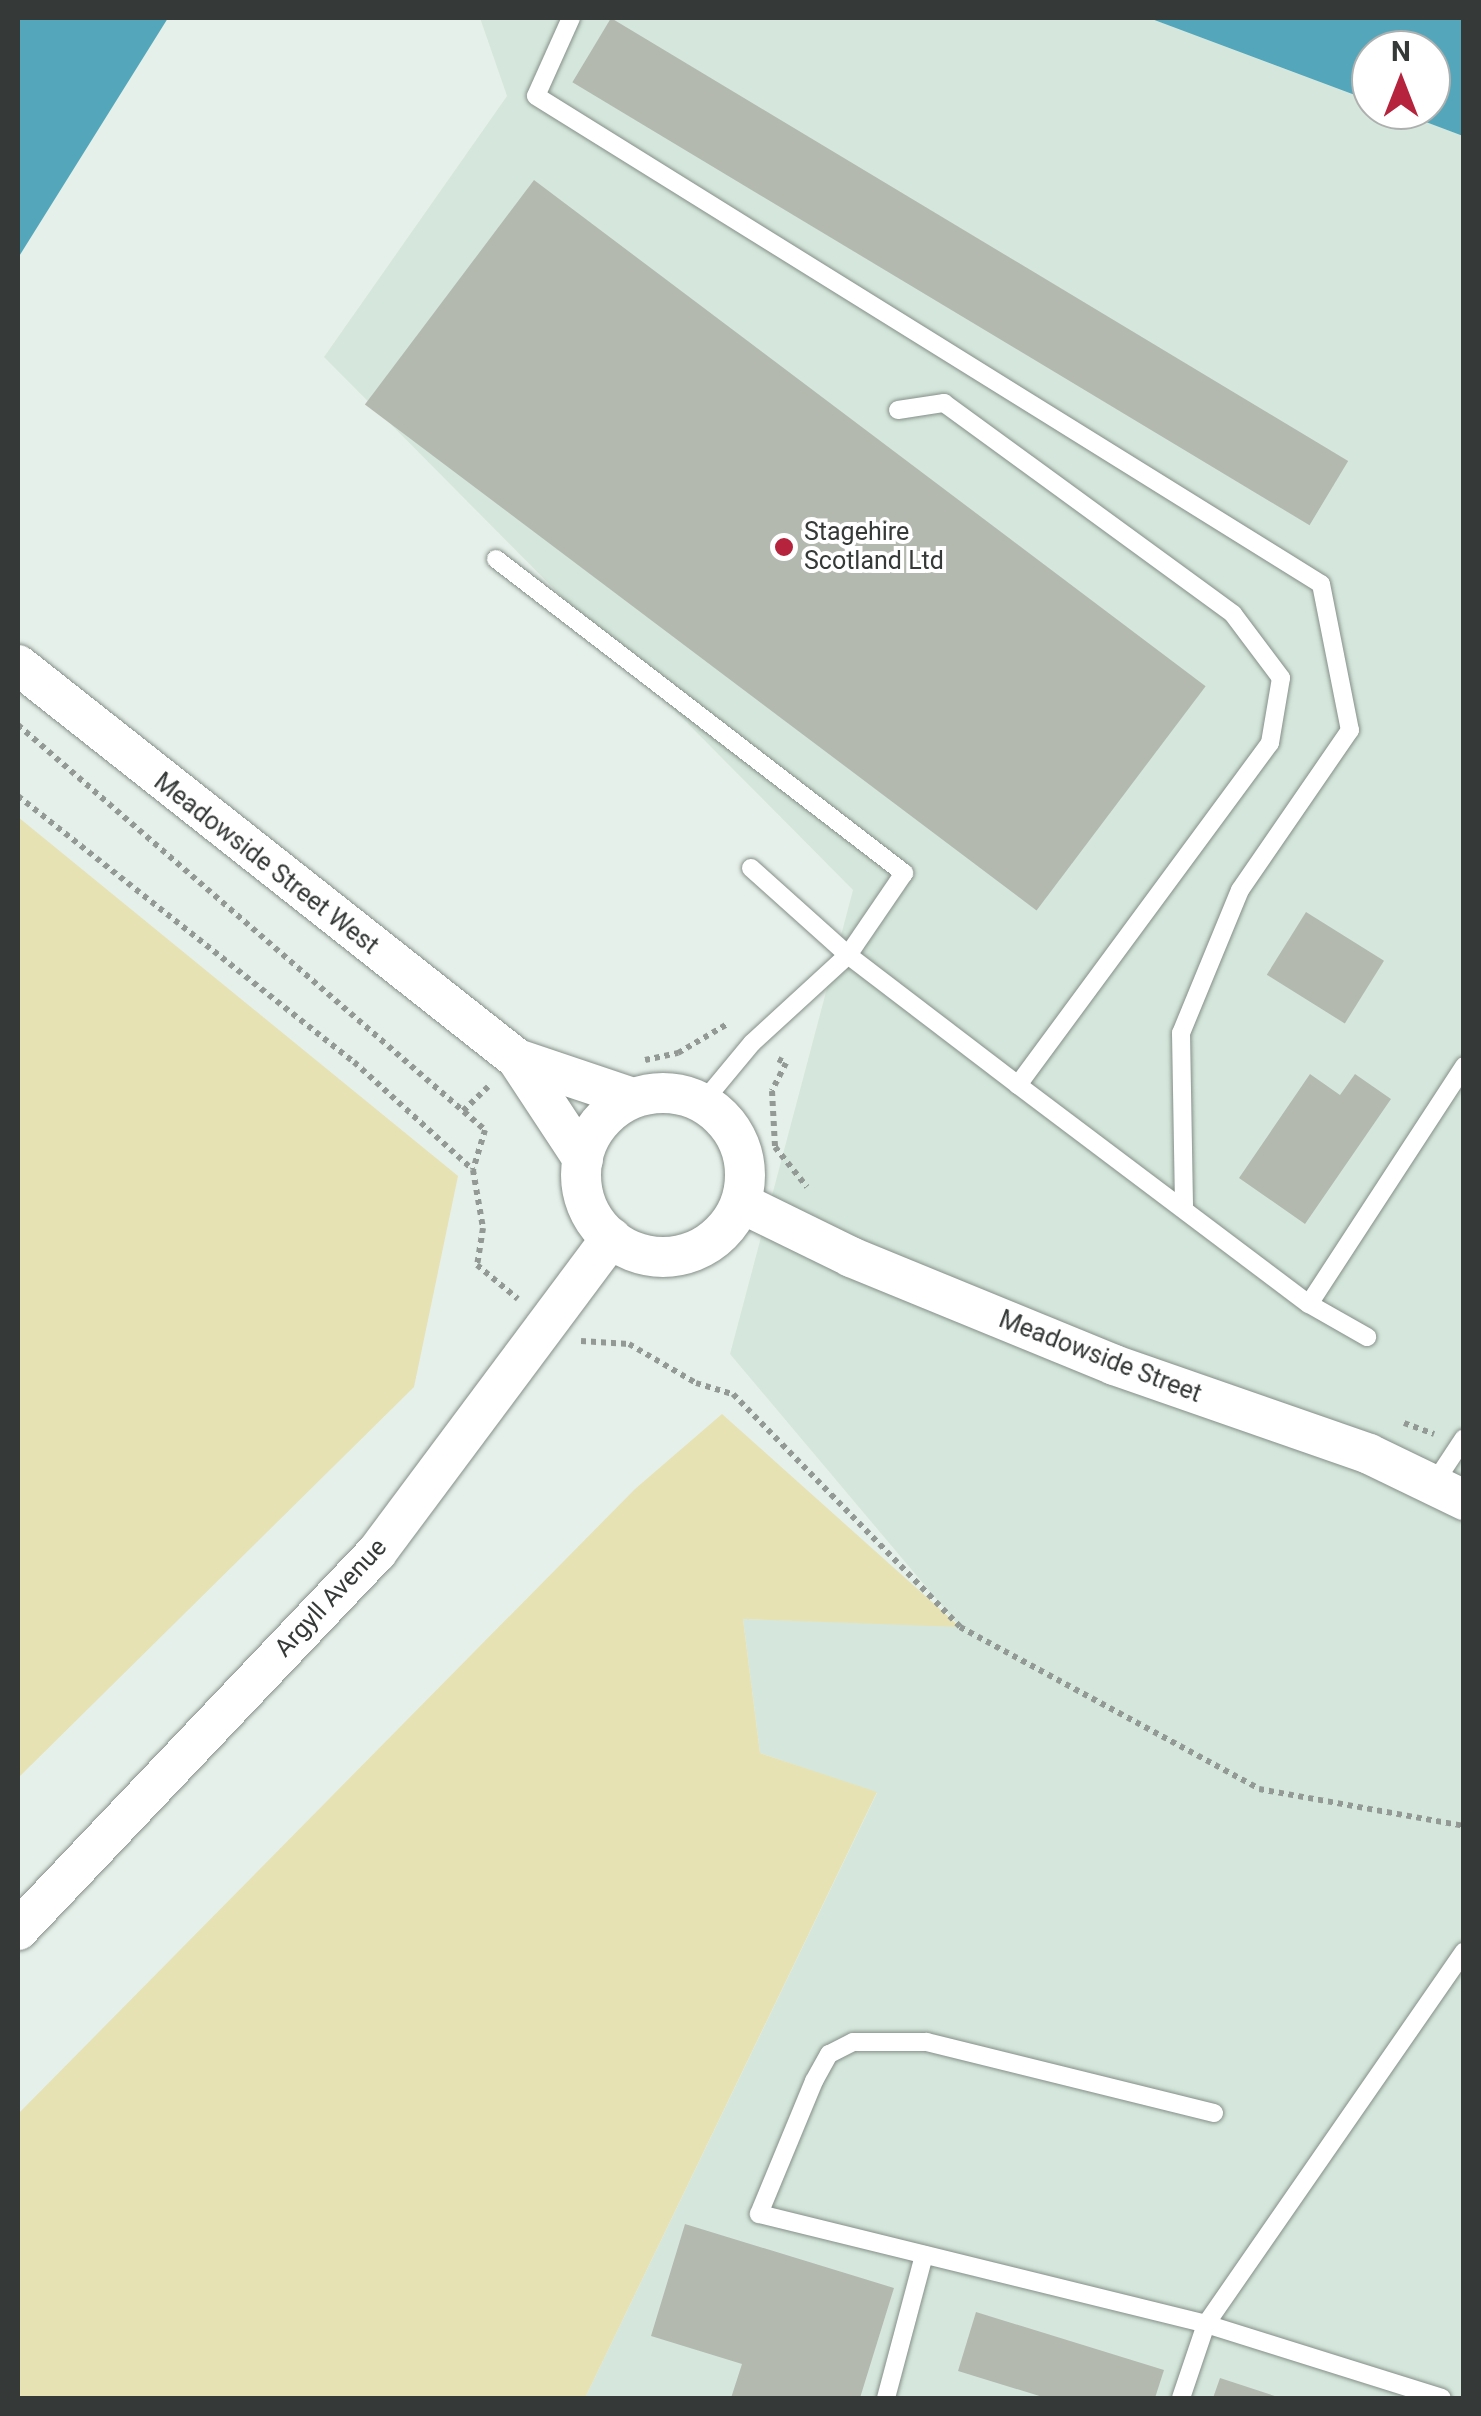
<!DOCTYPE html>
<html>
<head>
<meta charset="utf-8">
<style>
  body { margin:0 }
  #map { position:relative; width:1481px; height:2416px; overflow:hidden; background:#e6f0ea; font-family:Roboto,sans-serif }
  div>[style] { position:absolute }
  .built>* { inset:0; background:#d5e7dc }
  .green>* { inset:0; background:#e6e2b3 }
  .water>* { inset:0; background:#54a6bb }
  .building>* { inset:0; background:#b4b9b0; transform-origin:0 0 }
  .path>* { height:6px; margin-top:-3px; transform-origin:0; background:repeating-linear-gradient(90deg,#939a96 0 5px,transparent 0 10px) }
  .roads { filter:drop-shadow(0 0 2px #858f89) drop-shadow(0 0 2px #858f89) }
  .service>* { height:18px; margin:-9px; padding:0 9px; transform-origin:9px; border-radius:9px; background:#fff }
  .tertiary>* { height:40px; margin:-20px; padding:0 20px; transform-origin:20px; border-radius:20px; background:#fff }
  .tertiary>.ring { margin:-20px; padding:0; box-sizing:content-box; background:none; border:40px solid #fff; border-radius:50% }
  .dots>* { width:28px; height:28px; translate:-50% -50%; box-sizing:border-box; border:5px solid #fff; border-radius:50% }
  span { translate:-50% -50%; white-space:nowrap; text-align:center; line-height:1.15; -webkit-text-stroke:8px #fff; paint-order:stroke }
  .poi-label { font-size:25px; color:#353937 }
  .left { translate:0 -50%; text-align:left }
  .street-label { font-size:25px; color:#353937 }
  .frame { position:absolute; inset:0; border:20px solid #353937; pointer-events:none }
  .north { position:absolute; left:1351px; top:30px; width:100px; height:100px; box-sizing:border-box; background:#fff; border:2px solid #aeb0af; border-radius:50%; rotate:0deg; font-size:28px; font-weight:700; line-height:40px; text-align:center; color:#353937 }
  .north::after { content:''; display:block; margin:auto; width:35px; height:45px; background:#b5233c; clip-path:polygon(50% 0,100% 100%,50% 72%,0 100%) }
</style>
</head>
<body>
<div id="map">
  <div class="built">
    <div style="clip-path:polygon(480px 18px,1149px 18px,1371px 101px,1371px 110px,1394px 110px,1463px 136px,1463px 2398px,585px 2398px,877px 1793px,760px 1753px,743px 1619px,959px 1626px,730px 1354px,853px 890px,324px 357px,507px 96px)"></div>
  </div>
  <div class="green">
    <div style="clip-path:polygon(18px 817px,458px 1176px,414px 1387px,18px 1778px)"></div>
    <div style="clip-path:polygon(722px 1414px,960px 1627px,743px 1619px,760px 1753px,877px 1792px,585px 2398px,18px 2398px,18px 2114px,635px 1489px)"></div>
  </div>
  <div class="water">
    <div style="clip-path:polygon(18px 18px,168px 18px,18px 258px)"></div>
    <div style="clip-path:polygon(1149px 18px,1463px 18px,1463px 136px,1394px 110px,1431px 110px,1431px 50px,1371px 50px,1371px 101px)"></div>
  </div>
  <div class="building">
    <div style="left:611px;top:18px;width:860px;height:75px;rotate:31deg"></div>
    <div style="left:534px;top:180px;width:841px;height:281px;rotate:37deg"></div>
    <div style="left:1306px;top:912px;width:92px;height:74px;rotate:32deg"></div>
    <div style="clip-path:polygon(1310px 1074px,1340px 1095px,1355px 1074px,1391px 1099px,1305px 1224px,1239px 1178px)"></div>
    <div style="clip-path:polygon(685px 2224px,894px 2288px,860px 2398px,731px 2398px,742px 2364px,651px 2336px)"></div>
    <div style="clip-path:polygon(976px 2312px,1164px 2370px,1155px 2398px,1046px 2398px,958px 2371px)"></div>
    <div style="clip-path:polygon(1220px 2378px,1281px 2398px,1213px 2398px)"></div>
  </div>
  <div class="path">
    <div style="left:18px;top:725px;width:618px;rotate:40.93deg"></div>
    <div style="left:485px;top:1130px;width:42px;rotate:106.7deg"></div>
    <div style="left:18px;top:796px;width:429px;rotate:38.4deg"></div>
    <div style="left:354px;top:1062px;width:161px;rotate:42.2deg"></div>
    <div style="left:473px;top:1170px;width:59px;rotate:80.2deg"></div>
    <div style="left:483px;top:1228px;width:37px;rotate:99deg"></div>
    <div style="left:477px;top:1265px;width:53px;rotate:39.7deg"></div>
    <div style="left:778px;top:1059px;width:9px;rotate:27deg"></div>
    <div style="left:786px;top:1063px;width:31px;rotate:117deg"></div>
    <div style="left:772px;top:1091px;width:56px;rotate:86.9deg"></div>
    <div style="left:775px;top:1147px;width:51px;rotate:51.3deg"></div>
    <div style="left:645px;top:1060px;width:34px;rotate:-12deg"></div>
    <div style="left:678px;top:1053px;width:59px;rotate:-30.5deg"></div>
    <div style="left:463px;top:1111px;width:35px;rotate:-44deg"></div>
    <div style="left:581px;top:1341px;width:48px;rotate:3.6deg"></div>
    <div style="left:629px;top:1344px;width:78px;rotate:30.2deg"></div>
    <div style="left:696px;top:1383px;width:39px;rotate:17deg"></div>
    <div style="left:733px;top:1394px;width:325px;rotate:45.7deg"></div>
    <div style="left:960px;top:1627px;width:340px;rotate:28.4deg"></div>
    <div style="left:1259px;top:1789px;width:208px;rotate:10.2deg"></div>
    <div style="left:1404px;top:1423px;width:32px;rotate:20deg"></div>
  </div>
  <div class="roads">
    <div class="service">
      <div style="left:571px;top:18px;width:85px;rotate:114.2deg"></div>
      <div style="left:536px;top:96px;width:924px;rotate:31.87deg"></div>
      <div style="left:1321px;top:584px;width:149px;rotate:78.8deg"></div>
      <div style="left:1350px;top:730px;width:194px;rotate:124.5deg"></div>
      <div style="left:1240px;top:890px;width:155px;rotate:112.4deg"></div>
      <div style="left:1181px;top:1033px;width:173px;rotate:89deg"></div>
      <div style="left:898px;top:410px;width:47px;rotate:-8.7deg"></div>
      <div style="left:944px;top:403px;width:358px;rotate:36.1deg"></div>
      <div style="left:1233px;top:614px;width:80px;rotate:53.1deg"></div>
      <div style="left:1281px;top:678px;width:66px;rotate:99.6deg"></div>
      <div style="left:1270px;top:743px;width:425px;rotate:126.4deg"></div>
      <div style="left:496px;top:559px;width:515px;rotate:37.58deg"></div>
      <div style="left:904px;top:873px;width:99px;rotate:124.3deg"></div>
      <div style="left:848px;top:955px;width:130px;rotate:137.5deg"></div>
      <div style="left:752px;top:1043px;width:77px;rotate:129.7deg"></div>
      <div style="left:751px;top:868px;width:130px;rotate:41.9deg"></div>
      <div style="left:848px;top:955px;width:214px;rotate:37.4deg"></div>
      <div style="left:1018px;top:1085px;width:364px;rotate:37deg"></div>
      <div style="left:1309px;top:1304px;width:67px;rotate:29.6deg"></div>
      <div style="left:1309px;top:1304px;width:284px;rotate:-56.9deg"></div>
      <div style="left:1433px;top:1485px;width:56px;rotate:-56.6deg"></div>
      <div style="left:1214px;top:2113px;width:296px;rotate:-166.1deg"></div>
      <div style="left:927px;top:2042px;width:74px;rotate:180deg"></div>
      <div style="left:853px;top:2042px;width:27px;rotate:153deg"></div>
      <div style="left:829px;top:2054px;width:31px;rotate:119deg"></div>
      <div style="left:814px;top:2081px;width:144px;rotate:112.5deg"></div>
      <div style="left:759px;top:2214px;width:460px;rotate:13.8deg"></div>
      <div style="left:1206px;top:2324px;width:247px;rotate:17.4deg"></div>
      <div style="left:886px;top:2398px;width:148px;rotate:-75.1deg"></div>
      <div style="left:1181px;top:2398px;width:78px;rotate:-71.3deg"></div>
      <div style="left:1206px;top:2324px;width:453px;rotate:-55.3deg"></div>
    </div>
    <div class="tertiary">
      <div style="left:18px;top:665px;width:636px;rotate:38.29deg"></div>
      <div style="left:517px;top:1059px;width:122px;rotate:18.6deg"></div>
      <div style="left:517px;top:1059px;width:120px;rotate:56.6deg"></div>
      <div class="ring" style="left:581px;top:1093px;width:124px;height:124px"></div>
      <div style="left:741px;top:1203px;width:123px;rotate:26.1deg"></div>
      <div style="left:851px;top:1257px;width:284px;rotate:22.3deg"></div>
      <div style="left:1114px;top:1365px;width:270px;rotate:19.2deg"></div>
      <div style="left:1369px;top:1454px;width:106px;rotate:25.8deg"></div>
      <div style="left:18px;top:1930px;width:521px;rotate:-46.48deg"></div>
      <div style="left:377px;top:1552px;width:392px;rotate:-53.3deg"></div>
    </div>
  </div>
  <div class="dots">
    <div style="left:784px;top:547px;background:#b5233c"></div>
  </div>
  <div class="poi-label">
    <span class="left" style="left:804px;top:547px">Stagehire<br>Scotland Ltd</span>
  </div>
  <div class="street-label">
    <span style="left:266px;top:864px;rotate:38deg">Meadowside Street West</span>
    <span style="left:1100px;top:1357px;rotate:21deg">Meadowside Street</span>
    <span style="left:331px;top:1598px;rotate:-47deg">Argyll Avenue</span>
  </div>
  <div class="frame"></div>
  <div class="north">N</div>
</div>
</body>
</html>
